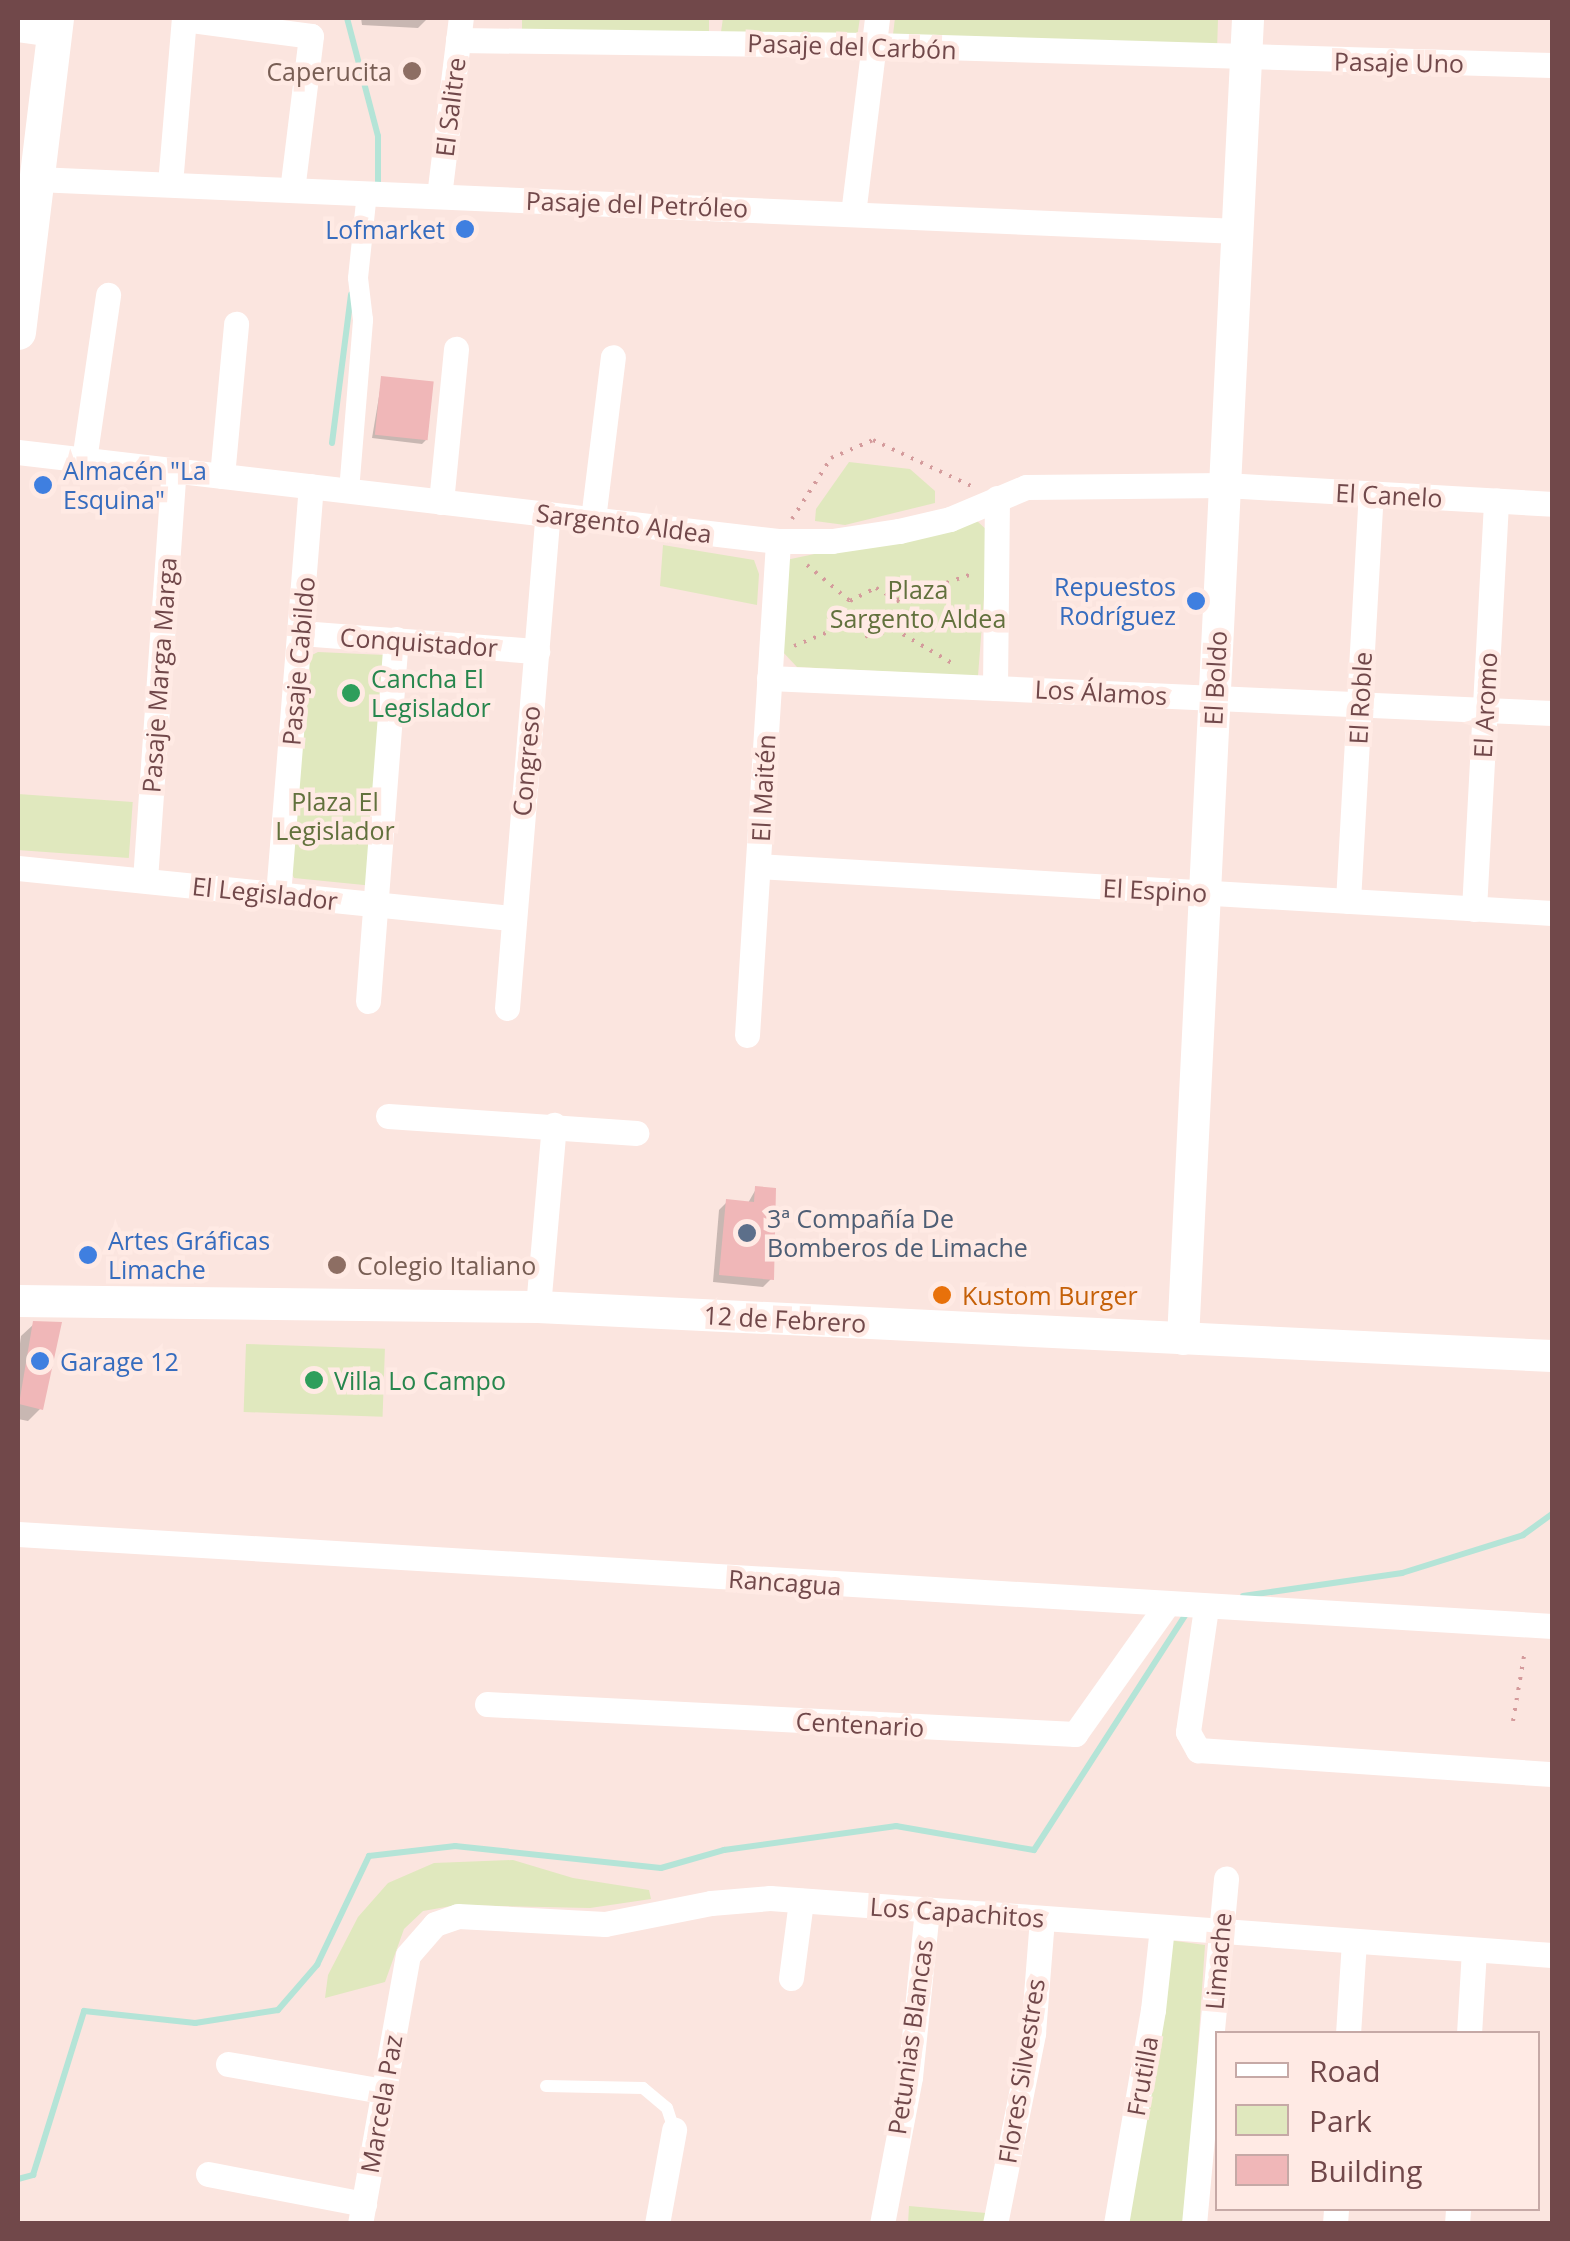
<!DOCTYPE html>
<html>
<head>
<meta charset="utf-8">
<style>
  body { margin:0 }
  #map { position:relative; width:1570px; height:2241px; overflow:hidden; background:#fbe5df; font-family:"Open Sans",sans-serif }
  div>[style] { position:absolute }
  .green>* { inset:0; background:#e0e8be; transform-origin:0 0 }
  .shadow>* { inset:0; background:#0003 }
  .stream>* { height:6px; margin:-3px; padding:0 3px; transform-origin:3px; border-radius:3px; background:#b4e4d7 }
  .building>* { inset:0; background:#f0b7b8; transform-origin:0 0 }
  .path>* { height:4px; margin-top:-2px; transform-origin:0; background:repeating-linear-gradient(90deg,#d49b9c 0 2.5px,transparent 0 10.5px) }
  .service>* { height:12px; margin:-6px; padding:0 6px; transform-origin:6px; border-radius:6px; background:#fff }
  .pedestrian>* { height:20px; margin:-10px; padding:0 10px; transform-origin:10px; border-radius:10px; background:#fff }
  .minor>* { height:25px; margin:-12.5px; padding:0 12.5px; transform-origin:12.5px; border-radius:12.5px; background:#fff }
  .tertiary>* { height:32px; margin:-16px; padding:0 16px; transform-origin:16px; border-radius:16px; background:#fff }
  .secondary>* { height:35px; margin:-17.5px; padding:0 17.5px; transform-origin:17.5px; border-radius:17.5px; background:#fff }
  .dots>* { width:28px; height:28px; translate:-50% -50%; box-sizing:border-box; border:5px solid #ffeae4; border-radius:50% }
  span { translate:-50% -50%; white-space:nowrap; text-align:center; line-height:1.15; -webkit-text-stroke:9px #ffeae4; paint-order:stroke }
  .street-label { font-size:25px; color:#71484a }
  .education-label { font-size:25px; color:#785e54 }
  .right { translate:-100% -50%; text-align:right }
  .left { translate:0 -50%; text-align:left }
  .shop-label { font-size:25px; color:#366cbe }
  .park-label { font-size:25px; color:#62713d }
  .leisure-label { font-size:25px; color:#27864d }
  .service-label { font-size:25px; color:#4e5e75 }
  .food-label { font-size:25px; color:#c56008 }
  .frame { position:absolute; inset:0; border:20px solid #71484a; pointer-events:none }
  .legend { position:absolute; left:1215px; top:2031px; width:325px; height:180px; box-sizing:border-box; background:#ffeae4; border:2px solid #c6a9a6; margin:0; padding:12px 18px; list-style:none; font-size:30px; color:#71484a }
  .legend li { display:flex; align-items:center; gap:20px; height:50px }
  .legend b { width:50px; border:2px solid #c6a9a6 }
</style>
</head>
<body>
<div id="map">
  <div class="green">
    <div style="left:522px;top:18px;width:187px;height:16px"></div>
    <div style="clip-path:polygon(723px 18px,860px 18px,857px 37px,721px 32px)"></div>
    <div style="clip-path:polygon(895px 18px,1218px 18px,1217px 51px,892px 43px)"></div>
    <div style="clip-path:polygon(849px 462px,910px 469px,935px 491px,935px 503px,845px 525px,815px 521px,816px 509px)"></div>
    <div style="clip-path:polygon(976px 520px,989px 532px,978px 676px,797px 667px,781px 650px,786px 560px)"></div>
    <div style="clip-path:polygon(663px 545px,754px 560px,759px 574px,757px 605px,660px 586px)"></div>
    <div style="clip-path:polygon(318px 652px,385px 655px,374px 886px,294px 878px,288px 866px,304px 659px)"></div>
    <div style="left:18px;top:794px;width:115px;height:56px;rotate:4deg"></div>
    <div style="left:246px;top:1344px;width:139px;height:68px;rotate:2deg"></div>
    <div style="clip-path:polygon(513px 1860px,573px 1878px,649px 1890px,651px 1899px,590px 1908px,457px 1905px,423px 1911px,404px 1929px,385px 1982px,325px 1998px,328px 1975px,358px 1917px,388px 1883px,434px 1863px)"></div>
    <div style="clip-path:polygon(1168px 1940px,1205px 1945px,1186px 2223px,1123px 2224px)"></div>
    <div style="clip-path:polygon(909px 2206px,986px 2213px,984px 2223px,908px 2224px)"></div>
  </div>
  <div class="shadow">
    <div style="clip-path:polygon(361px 18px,428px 18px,418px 28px,362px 25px)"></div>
    <div style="clip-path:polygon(382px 379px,426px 440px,422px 444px,372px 438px)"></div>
    <div style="clip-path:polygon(756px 1189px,771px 1279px,763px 1287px,713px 1282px,719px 1210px,727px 1202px,748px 1203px)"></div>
    <div style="clip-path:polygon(34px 1324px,41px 1408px,28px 1421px,18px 1419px,18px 1358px,21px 1336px)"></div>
  </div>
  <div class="stream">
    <div style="left:347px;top:18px;width:122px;rotate:75.3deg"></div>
    <div style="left:378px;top:136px;width:51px;rotate:90deg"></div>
    <div style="left:332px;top:443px;width:150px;rotate:-82.7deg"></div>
    <div style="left:1243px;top:1596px;width:161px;rotate:-8.2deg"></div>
    <div style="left:1402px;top:1573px;width:127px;rotate:-17.4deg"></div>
    <div style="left:1523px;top:1535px;width:36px;rotate:-36deg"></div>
    <div style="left:18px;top:2179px;width:16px;rotate:-15deg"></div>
    <div style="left:33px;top:2175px;width:172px;rotate:-72.7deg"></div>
    <div style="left:84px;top:2011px;width:112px;rotate:6.2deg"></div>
    <div style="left:195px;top:2023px;width:84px;rotate:-8.9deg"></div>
    <div style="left:278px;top:2010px;width:60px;rotate:-49.1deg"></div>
    <div style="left:317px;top:1965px;width:121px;rotate:-64.5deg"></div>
    <div style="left:369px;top:1856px;width:87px;rotate:-6.6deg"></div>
    <div style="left:455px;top:1846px;width:207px;rotate:6.1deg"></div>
    <div style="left:661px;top:1868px;width:66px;rotate:-15.9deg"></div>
    <div style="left:724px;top:1850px;width:174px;rotate:-7.9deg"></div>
    <div style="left:896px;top:1826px;width:140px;rotate:9.9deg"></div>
    <div style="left:1034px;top:1850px;width:282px;rotate:-57.2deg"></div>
  </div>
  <div class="building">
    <div style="left:381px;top:376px;width:53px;height:59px;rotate:6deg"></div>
    <div style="clip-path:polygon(755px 1186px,776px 1188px,774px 1280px,719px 1275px,726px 1199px,754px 1202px)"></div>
    <div style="clip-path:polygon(33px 1321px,62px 1322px,43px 1410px,19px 1404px)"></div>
  </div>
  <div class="path">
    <div style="left:792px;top:519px;width:72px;rotate:-57.4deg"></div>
    <div style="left:831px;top:458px;width:46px;rotate:-23.2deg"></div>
    <div style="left:873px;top:440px;width:108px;rotate:25.1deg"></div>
    <div style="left:807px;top:565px;width:56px;rotate:39.9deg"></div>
    <div style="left:897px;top:600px;width:79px;rotate:-19.1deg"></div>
    <div style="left:894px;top:629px;width:27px;rotate:163deg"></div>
    <div style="left:868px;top:637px;width:23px;rotate:-142deg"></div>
    <div style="left:850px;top:623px;width:22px;rotate:-90deg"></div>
    <div style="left:850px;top:601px;width:29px;rotate:-27deg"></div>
    <div style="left:876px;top:588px;width:24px;rotate:30deg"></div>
    <div style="left:897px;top:600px;width:29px;rotate:96deg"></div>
    <div style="left:894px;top:629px;width:67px;rotate:30.4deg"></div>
    <div style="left:794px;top:646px;width:61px;rotate:-22.3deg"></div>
    <div style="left:1513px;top:1721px;width:72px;rotate:-80.4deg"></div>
  </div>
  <div class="service">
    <div style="left:546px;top:2086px;width:97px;rotate:1.2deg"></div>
    <div style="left:643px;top:2088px;width:31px;rotate:40deg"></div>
    <div style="left:667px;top:2108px;width:23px;rotate:72deg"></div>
  </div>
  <div class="pedestrian">
    <div style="left:349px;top:491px;width:172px;rotate:-85.3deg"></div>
    <div style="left:363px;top:320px;width:42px;rotate:-96.8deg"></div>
    <div style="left:358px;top:278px;width:85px;rotate:-84deg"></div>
  </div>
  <div class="minor">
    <div style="left:18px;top:29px;width:36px;rotate:8deg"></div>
    <div style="left:458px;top:40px;width:416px;rotate:0.7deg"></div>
    <div style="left:874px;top:45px;width:678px;rotate:1.69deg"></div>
    <div style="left:36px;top:179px;width:1203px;rotate:2.48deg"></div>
    <div style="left:170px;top:184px;width:166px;rotate:-85.2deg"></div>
    <div style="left:184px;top:19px;width:128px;rotate:7.6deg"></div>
    <div style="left:311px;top:36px;width:155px;rotate:97deg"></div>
    <div style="left:439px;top:196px;width:179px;rotate:-83deg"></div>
    <div style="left:853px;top:214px;width:197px;rotate:-83deg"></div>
    <div style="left:18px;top:452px;width:765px;rotate:6.68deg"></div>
    <div style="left:778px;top:541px;width:54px"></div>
    <div style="left:832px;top:541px;width:68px;rotate:-8.5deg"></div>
    <div style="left:899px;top:531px;width:52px;rotate:-13.2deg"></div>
    <div style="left:950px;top:519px;width:82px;rotate:-22.8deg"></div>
    <div style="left:1026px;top:487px;width:199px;rotate:-0.6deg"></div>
    <div style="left:1225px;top:485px;width:328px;rotate:3.3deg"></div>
    <div style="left:84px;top:460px;width:167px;rotate:-81.7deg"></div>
    <div style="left:222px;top:476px;width:153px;rotate:-84.7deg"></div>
    <div style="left:441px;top:502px;width:154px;rotate:-84.4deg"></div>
    <div style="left:593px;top:519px;width:163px;rotate:-83deg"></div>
    <div style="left:301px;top:633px;width:237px;rotate:4.4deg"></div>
    <div style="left:769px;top:678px;width:784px;rotate:2.56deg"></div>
    <div style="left:995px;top:688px;width:190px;rotate:-89.4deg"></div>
    <div style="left:758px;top:866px;width:795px;rotate:3.39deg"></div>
    <div style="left:18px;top:868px;width:497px;rotate:5.8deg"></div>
    <div style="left:145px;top:880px;width:411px;rotate:-86deg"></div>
    <div style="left:278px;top:895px;width:410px;rotate:-85.4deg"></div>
    <div style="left:1348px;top:901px;width:408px;rotate:-86.8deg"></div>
    <div style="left:1474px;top:909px;width:409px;rotate:-86.9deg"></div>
    <div style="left:368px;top:1001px;width:363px;rotate:-85.6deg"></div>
    <div style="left:507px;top:1008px;width:496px;rotate:-85.3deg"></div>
    <div style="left:747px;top:1035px;width:495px;rotate:-86.4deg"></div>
    <div style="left:388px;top:1116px;width:249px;rotate:3.9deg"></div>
    <div style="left:538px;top:1307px;width:183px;rotate:-85deg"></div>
    <div style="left:18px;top:1534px;width:1537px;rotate:3.43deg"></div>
    <div style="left:1206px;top:1608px;width:125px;rotate:98.3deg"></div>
    <div style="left:1188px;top:1732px;width:21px;rotate:61deg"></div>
    <div style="left:1198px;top:1750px;width:355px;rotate:3.9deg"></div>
    <div style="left:487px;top:1704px;width:589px;rotate:2.92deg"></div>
    <div style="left:1075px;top:1734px;width:157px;rotate:-54.6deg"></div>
    <div style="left:791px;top:1978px;width:78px;rotate:-82.6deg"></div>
    <div style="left:1348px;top:2034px;width:93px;rotate:-86.3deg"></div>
    <div style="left:1469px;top:2034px;width:84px;rotate:-86.6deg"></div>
    <div style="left:228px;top:2064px;width:156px;rotate:9.9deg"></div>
    <div style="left:208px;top:2174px;width:159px;rotate:10.9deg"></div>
    <div style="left:360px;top:2224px;width:273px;rotate:-79.9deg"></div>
    <div style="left:408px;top:1955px;width:41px;rotate:-48.9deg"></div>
    <div style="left:435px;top:1924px;width:24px;rotate:-19deg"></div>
    <div style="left:458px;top:1916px;width:147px;rotate:3.1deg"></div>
    <div style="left:605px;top:1924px;width:108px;rotate:-11.2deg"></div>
    <div style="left:711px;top:1903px;width:59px;rotate:-4.8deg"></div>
    <div style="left:770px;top:1898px;width:784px;rotate:4.17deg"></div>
    <div style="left:657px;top:2224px;width:96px;rotate:-79.7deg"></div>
    <div style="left:882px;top:2224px;width:150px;rotate:-79.2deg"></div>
    <div style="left:910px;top:2077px;width:169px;rotate:-84.2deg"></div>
    <div style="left:995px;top:2224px;width:195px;rotate:-78.7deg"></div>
    <div style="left:1033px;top:2033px;width:114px;rotate:-85.5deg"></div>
    <div style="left:1116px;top:2224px;width:217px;rotate:-80.2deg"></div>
    <div style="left:1153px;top:2010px;width:83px;rotate:-83.8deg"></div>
    <div style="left:1194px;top:2224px;width:347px;rotate:-84.7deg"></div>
    <div style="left:1335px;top:2224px;width:16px;rotate:-86deg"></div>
    <div style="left:1457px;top:2224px;width:16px;rotate:-86deg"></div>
  </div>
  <div class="tertiary">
    <div style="left:18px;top:1301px;width:520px;rotate:0.66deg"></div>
    <div style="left:538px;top:1307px;width:1015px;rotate:2.77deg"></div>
    <div style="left:1183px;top:1339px;width:1323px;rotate:-87.18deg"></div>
  </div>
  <div class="secondary">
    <div style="left:18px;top:332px;width:316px;rotate:-83.1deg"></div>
  </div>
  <div class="dots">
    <div style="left:412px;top:71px;background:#8d6e63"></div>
    <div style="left:465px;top:229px;background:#3f7fe0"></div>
    <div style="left:43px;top:485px;background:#3f7fe0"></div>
    <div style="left:1196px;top:601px;background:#3f7fe0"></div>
    <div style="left:351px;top:693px;background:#2e9e5b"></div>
    <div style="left:747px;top:1233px;background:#5c6f8a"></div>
    <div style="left:88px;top:1255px;background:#3f7fe0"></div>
    <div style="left:337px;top:1265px;background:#8d6e63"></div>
    <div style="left:942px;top:1295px;background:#e8710a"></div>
    <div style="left:40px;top:1361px;background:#3f7fe0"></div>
    <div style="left:314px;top:1380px;background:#2e9e5b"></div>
  </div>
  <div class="street-label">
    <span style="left:852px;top:46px;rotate:2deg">Pasaje del Carbón</span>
    <span style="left:1399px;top:62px;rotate:1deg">Pasaje Uno</span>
    <span style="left:450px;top:107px;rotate:-83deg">El Salitre</span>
    <span style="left:637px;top:204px;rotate:2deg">Pasaje del Petróleo</span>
    <span style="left:1389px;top:495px;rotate:3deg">El Canelo</span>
    <span style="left:624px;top:523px;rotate:7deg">Sargento Aldea</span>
    <span style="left:419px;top:642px;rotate:4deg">Conquistador</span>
    <span style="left:298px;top:661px;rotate:-85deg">Pasaje Cabildo</span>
    <span style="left:159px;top:675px;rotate:-86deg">Pasaje Marga Marga</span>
    <span style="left:1215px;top:678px;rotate:-87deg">El Boldo</span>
    <span style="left:1101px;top:692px;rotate:3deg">Los Álamos</span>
    <span style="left:1360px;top:698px;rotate:-87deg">El Roble</span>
    <span style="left:1485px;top:705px;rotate:-87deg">El Aromo</span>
    <span style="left:526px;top:761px;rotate:-85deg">Congreso</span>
    <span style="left:763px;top:788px;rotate:-87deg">El Maitén</span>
    <span style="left:1155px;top:890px;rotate:3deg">El Espino</span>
    <span style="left:265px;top:893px;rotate:6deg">El Legislador</span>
    <span style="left:785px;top:1319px;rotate:3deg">12 de Febrero</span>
    <span style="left:785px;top:1582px;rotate:4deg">Rancagua</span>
    <span style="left:860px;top:1724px;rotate:3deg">Centenario</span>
    <span style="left:957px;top:1912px;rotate:4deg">Los Capachitos</span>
    <span style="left:1218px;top:1961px;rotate:-85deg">Limache</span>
    <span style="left:910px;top:2037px;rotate:-82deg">Petunias Blancas</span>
    <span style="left:1021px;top:2071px;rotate:-81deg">Flores Silvestres</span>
    <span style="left:1142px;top:2076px;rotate:-80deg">Frutilla</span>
    <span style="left:381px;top:2104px;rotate:-80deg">Marcela Paz</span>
  </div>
  <div class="education-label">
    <span class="right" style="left:392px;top:71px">Caperucita</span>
    <span class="left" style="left:357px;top:1265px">Colegio Italiano</span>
  </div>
  <div class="shop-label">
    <span class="right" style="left:445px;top:229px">Lofmarket</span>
    <span class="left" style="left:63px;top:485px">Almacén "La<br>Esquina"</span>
    <span class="right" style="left:1176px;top:601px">Repuestos<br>Rodríguez</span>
    <span class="left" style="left:108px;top:1255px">Artes Gráficas<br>Limache</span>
    <span class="left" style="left:60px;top:1361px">Garage 12</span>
  </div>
  <div class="park-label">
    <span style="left:918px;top:604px">Plaza<br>Sargento Aldea</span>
    <span style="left:335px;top:816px">Plaza El<br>Legislador</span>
  </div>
  <div class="leisure-label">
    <span class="left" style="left:371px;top:693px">Cancha El<br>Legislador</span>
    <span class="left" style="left:334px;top:1380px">Villa Lo Campo</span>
  </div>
  <div class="service-label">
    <span class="left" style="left:767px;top:1233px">3ª Compañía De<br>Bomberos de Limache</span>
  </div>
  <div class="food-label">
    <span class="left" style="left:962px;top:1295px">Kustom Burger</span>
  </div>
  <div class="frame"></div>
  <ul class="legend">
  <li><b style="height:12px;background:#fff"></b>Road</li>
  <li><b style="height:28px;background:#e0e8be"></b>Park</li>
  <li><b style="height:28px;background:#f0b7b8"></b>Building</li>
  </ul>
</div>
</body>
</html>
